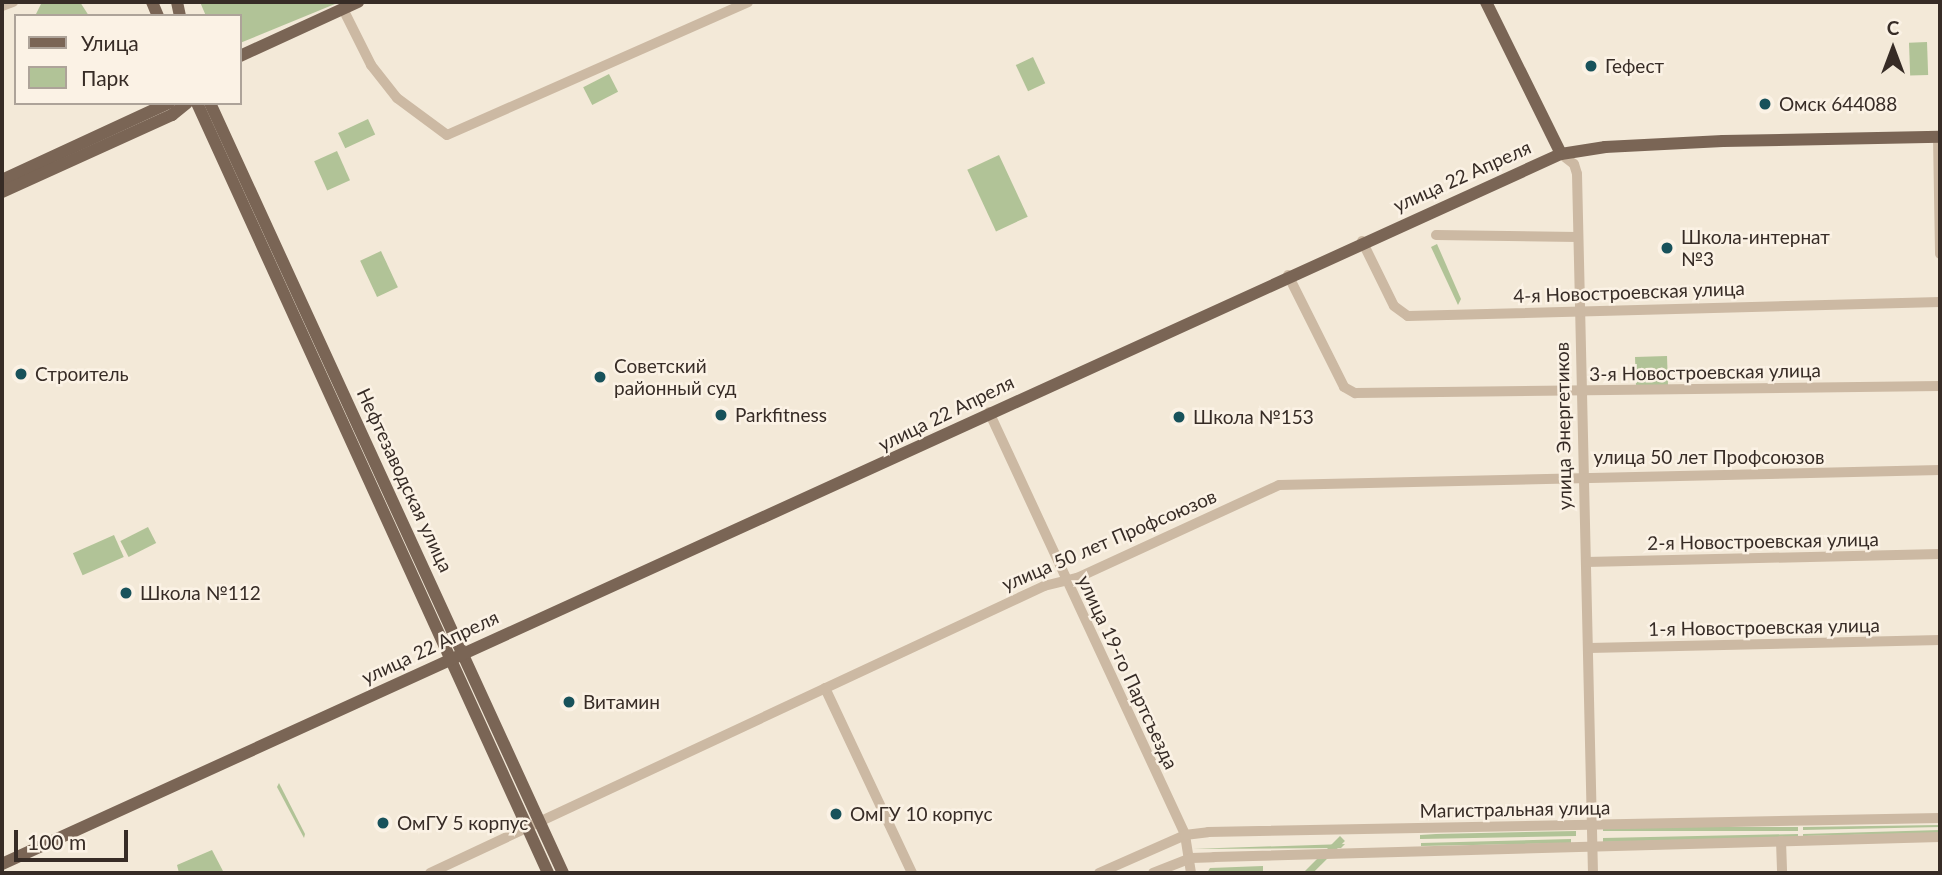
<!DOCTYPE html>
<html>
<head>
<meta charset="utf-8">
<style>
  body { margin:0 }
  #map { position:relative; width:1942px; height:875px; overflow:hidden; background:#f3e9d8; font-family:Lato,sans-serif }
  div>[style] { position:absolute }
  .green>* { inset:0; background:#b1c397; transform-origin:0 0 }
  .minor>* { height:10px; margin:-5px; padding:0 5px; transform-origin:5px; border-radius:5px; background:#ccb9a3 }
  .major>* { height:12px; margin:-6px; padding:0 6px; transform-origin:6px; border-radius:6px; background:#7a6555 }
  .dots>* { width:19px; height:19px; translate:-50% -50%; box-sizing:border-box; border:4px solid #fbf2e5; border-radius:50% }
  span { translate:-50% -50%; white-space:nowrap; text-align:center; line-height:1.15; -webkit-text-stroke:5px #fbf2e5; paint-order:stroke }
  .poi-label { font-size:19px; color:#372c26 }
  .left { translate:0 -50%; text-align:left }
  .street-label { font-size:19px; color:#372c26 }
  .frame { position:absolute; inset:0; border:4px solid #372c26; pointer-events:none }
  .legend { position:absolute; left:14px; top:14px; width:228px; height:91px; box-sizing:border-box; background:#fbf2e5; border:2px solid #ada399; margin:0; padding:9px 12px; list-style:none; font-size:21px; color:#372c26 }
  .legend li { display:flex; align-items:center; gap:14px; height:35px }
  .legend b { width:35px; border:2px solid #ada399 }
  .north { position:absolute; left:1858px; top:14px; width:70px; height:70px; -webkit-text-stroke:5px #fbf2e5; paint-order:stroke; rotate:0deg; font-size:19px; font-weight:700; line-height:28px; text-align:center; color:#372c26 }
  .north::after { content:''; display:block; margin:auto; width:24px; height:32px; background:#372c26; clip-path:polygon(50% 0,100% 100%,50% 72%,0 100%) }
  .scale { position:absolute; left:14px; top:830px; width:114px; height:32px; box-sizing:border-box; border:4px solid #372c26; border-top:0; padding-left:9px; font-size:21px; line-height:24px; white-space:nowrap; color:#372c26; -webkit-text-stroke:5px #fbf2e5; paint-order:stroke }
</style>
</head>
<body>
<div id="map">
  <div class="green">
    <div style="clip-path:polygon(42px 2px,80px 2px,89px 16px,35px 16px)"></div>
    <div style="clip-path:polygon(200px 2px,334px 2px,335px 4px,240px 43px,240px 16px,206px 16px)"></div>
    <div style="left:1927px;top:42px;width:33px;height:18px;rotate:88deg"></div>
    <div style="left:1033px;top:57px;width:29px;height:19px;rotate:65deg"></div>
    <div style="left:609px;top:74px;width:20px;height:29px;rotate:63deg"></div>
    <div style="left:368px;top:119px;width:17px;height:33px;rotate:65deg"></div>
    <div style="left:337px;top:151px;width:32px;height:25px;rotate:66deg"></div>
    <div style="left:999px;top:155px;width:68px;height:35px;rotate:65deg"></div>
    <div style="clip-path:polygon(1437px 244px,1461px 299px,1458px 305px,1431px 247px)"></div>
    <div style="left:381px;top:251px;width:40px;height:23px;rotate:65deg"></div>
    <div style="left:1667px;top:356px;width:29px;height:32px;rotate:88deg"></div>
    <div style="left:148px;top:527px;width:18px;height:31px;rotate:63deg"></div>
    <div style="left:114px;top:535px;width:24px;height:45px;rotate:66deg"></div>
    <div style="clip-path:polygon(279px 783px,305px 834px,304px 838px,277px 787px)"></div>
    <div style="clip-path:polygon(1940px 825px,1940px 827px,1803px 830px,1803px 827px)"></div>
    <div style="left:1798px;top:827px;width:4px;height:195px;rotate:90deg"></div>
    <div style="clip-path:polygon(1940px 830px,1939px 833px,1803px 836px,1803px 834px)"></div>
    <div style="clip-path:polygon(1576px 831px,1576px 836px,1420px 839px,1420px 835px,1436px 834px)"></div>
    <div style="clip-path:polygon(1798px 834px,1798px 837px,1603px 842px,1603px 838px)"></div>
    <div style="left:1340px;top:836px;width:7px;height:140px;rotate:45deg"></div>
    <div style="clip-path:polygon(1571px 839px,1571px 843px,1421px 846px,1421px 843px)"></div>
    <div style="clip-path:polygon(1345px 844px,1341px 848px,1193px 849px,1219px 848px)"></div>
    <div style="clip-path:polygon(212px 850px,224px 873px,179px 873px,177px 865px)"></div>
    <div style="clip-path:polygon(1263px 866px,1263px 873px,1207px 873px,1210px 868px)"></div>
  </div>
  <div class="minor">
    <div style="left:2px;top:6px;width:12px;rotate:-20deg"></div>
    <div style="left:343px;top:9px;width:63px;rotate:63.4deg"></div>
    <div style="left:371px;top:65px;width:42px;rotate:51.8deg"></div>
    <div style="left:397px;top:98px;width:62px;rotate:36.5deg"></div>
    <div style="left:447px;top:135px;width:329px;rotate:-23.8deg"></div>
    <div style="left:1938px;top:137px;width:117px;rotate:89deg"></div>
    <div style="left:1561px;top:154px;width:16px;rotate:38deg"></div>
    <div style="left:1574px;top:164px;width:10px;rotate:73deg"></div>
    <div style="left:1577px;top:174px;width:699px;rotate:88.69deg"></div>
    <div style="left:1436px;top:235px;width:142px;rotate:0.8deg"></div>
    <div style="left:1362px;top:241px;width:72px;rotate:63.8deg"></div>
    <div style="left:1394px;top:306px;width:17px;rotate:36deg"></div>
    <div style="left:1408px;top:316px;width:532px;rotate:-1.51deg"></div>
    <div style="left:1288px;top:275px;width:125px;rotate:63.4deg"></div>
    <div style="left:1344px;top:387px;width:13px;rotate:29deg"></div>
    <div style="left:1355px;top:393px;width:585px;rotate:-0.69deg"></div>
    <div style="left:989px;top:412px;width:466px;rotate:65.1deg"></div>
    <div style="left:1185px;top:835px;width:38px;rotate:81deg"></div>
    <div style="left:1586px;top:562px;width:354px;rotate:-1.3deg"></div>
    <div style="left:1589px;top:648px;width:351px;rotate:-1.3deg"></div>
    <div style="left:825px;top:688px;width:204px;rotate:64.8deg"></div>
    <div style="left:1781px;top:841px;width:32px;rotate:88deg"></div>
    <div style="left:430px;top:873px;width:678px;rotate:-25.05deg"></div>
    <div style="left:1044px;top:586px;width:34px;rotate:-14deg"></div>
    <div style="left:1077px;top:578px;width:222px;rotate:-24.7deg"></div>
    <div style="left:1279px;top:485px;width:661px;rotate:-1.3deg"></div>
    <div style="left:1099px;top:873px;width:94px;rotate:-23.8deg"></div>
    <div style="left:1185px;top:835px;width:23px;rotate:-7deg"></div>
    <div style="left:1208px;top:832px;width:732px;rotate:-1.1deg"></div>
    <div style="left:1153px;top:873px;width:41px;rotate:-21.5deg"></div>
    <div style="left:1191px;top:858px;width:23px;rotate:-2deg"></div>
    <div style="left:1214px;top:857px;width:726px;rotate:-1.58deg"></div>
  </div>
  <div class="major">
    <div style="left:152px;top:2px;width:15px;rotate:67deg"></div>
    <div style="left:177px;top:2px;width:14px;rotate:78deg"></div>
    <div style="left:1486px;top:2px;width:169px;rotate:63.7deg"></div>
    <div style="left:240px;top:56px;width:130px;rotate:-24.6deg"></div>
    <div style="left:197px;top:103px;width:846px;rotate:65.49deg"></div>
    <div style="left:210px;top:103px;width:847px;rotate:65.37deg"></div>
    <div style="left:2px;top:180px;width:184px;rotate:-24.8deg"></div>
    <div style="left:2px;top:192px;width:187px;rotate:-24.4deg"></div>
    <div style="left:172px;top:115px;width:19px;rotate:-39deg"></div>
    <div style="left:2px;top:864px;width:1713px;rotate:-24.49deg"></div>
    <div style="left:1561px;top:154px;width:45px;rotate:-9deg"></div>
    <div style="left:1605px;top:147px;width:118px;rotate:-2.9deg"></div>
    <div style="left:1723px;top:141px;width:217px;rotate:-1.1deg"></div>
  </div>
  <div class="dots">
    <div style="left:1591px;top:66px;background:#18525b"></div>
    <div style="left:1765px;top:104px;background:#18525b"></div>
    <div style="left:1667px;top:248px;background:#18525b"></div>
    <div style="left:21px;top:374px;background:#18525b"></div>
    <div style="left:600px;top:377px;background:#18525b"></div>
    <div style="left:721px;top:415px;background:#18525b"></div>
    <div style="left:1179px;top:417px;background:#18525b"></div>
    <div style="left:126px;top:593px;background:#18525b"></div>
    <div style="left:569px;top:702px;background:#18525b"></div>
    <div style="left:836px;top:814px;background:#18525b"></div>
    <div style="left:383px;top:823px;background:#18525b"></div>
  </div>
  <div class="poi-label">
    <span class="left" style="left:1605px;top:66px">Гефест</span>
    <span class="left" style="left:1779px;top:104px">Омск 644088</span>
    <span class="left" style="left:1681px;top:248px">Школа-интернат<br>№3</span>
    <span class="left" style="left:614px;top:377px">Советский<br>районный суд</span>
    <span class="left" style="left:35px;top:374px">Строитель</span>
    <span class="left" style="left:735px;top:415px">Parkfitness</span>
    <span class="left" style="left:1193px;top:417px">Школа №153</span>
    <span class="left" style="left:140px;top:593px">Школа №112</span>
    <span class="left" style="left:583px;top:702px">Витамин</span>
    <span class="left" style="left:850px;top:814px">ОмГУ 10 корпус</span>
    <span class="left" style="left:397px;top:823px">ОмГУ 5 корпус</span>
  </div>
  <div class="street-label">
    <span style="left:1462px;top:176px;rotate:-24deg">улица 22 Апреля</span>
    <span style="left:1629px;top:292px;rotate:-2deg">4-я Новостроевская улица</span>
    <span style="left:1705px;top:372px;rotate:-1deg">3-я Новостроевская улица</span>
    <span style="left:946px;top:413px;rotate:-26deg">улица 22 Апреля</span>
    <span style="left:1563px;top:426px;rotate:-91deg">улица Энергетиков</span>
    <span style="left:1709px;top:457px">улица 50 лет Профсоюзов</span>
    <span style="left:405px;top:480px;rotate:65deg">Нефтезаводская улица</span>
    <span style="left:1109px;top:540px;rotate:-23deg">улица 50 лет Профсоюзов</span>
    <span style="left:1763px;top:541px;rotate:-1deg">2-я Новостроевская улица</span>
    <span style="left:1764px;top:627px;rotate:-1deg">1-я Новостроевская улица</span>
    <span style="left:430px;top:647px;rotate:-25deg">улица 22 Апреля</span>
    <span style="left:1128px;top:672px;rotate:65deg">улица 19-го Партсъезда</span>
    <span style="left:1515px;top:809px;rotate:-1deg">Магистральная улица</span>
  </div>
  <div class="frame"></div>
  <ul class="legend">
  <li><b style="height:9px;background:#7a6555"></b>Улица</li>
  <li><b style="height:19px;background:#b1c397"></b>Парк</li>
  </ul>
  <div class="north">С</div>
  <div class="scale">100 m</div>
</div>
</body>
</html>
